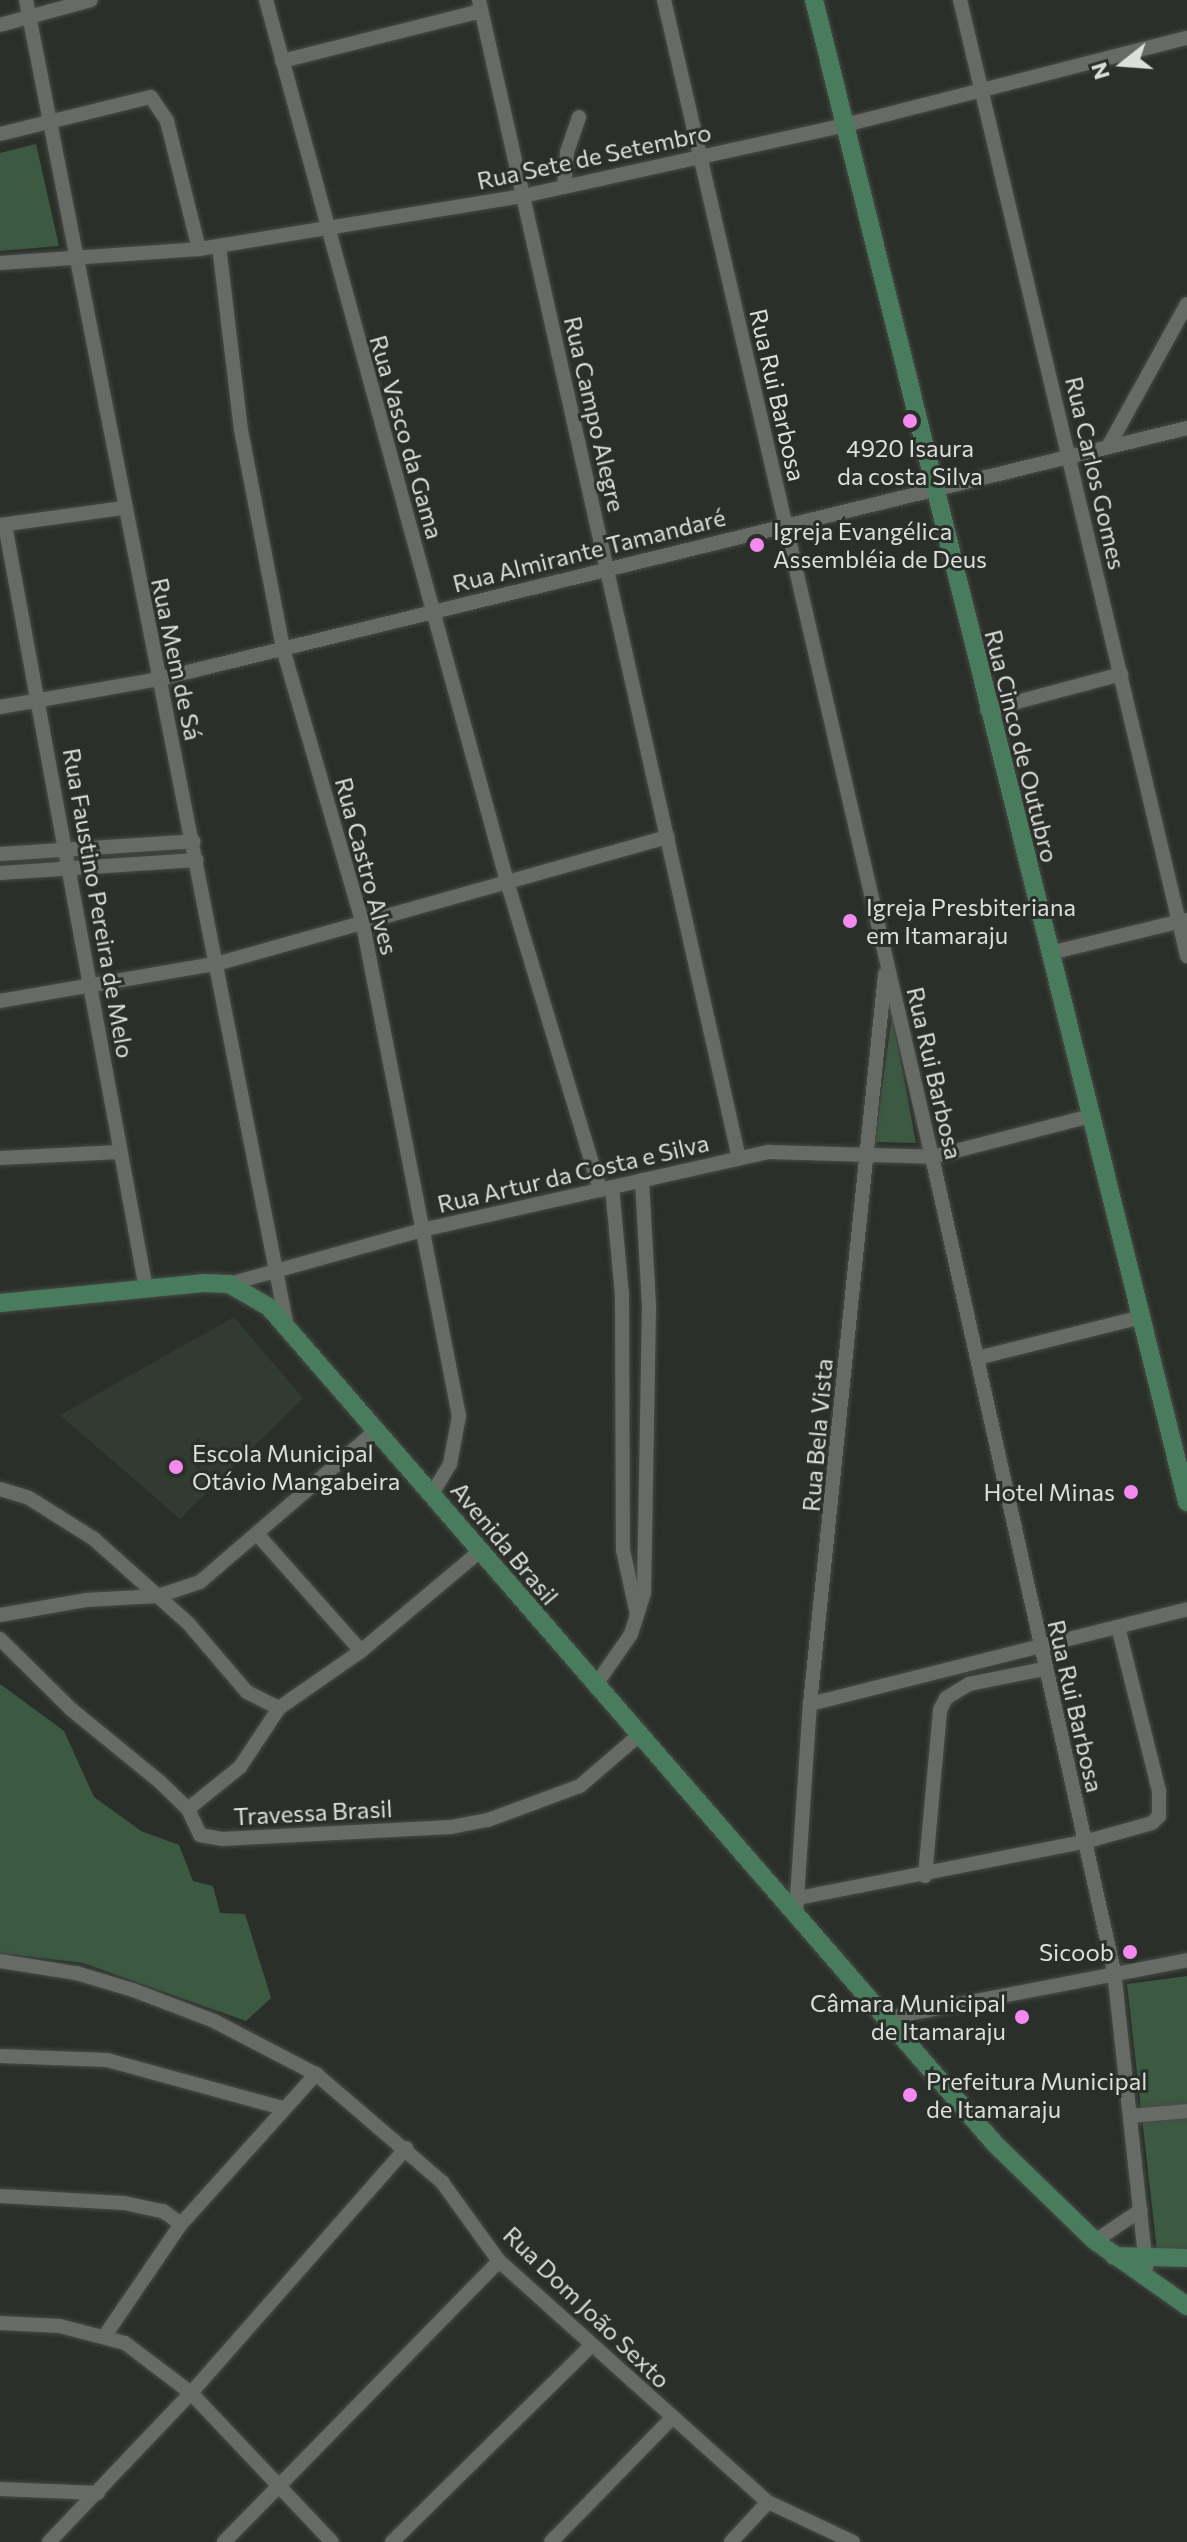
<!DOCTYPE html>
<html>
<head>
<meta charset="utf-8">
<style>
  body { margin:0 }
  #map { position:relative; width:1187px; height:2542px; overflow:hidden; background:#2a2f2a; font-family:Commissioner,sans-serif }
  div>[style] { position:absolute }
  .built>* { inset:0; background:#313b32 }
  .green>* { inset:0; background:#3c5a41 }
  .roads { filter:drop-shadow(0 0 2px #474b47) drop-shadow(0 0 2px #474b47) }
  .street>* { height:14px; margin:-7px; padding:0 7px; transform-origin:7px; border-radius:7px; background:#666b66 }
  .secondary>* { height:18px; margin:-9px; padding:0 9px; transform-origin:9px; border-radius:9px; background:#497c5c }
  .dots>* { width:22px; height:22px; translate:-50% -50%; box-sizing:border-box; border:4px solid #2a2f2a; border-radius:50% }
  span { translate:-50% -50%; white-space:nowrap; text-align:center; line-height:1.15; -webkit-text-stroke:6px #2a2f2a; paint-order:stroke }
  .street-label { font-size:24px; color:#dcdfdc }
  .poi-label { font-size:24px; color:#dcdfdc }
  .left { translate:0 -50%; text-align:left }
  .right { translate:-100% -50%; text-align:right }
  .north { position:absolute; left:1083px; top:24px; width:80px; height:80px; -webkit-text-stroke:6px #2a2f2a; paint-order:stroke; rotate:253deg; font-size:22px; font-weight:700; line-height:32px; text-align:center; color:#dcdfdc }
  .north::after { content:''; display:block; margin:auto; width:28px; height:36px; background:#dcdfdc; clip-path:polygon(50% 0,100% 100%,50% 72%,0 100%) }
</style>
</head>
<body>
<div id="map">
  <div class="built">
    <div style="clip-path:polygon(234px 1317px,303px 1398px,180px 1519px,60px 1415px)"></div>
  </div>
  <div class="green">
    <div style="clip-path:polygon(36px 144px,59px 246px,0 251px,0 153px)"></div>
    <div style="clip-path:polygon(892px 1015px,916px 1143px,875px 1142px)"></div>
    <div style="clip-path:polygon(0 1684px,64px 1731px,94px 1797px,141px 1831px,179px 1845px,193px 1881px,213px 1886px,220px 1913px,245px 1914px,271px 1998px,246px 2021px,83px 1963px,0 1953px)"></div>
    <div style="clip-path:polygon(1187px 1976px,1187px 2251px,1157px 2251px,1127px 1984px)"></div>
  </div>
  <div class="roads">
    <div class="street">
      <div style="left:26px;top:0;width:1352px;rotate:78.87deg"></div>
      <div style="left:266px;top:0;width:917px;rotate:74.71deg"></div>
      <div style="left:508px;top:885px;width:319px;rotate:73.2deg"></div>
      <div style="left:479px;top:0;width:1187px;rotate:77.35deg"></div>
      <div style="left:664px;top:0;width:1188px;rotate:76.96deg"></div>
      <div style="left:932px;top:1157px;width:834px;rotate:77.4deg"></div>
      <div style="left:1114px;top:1971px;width:298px;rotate:83.8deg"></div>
      <div style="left:960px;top:0;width:983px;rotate:76.64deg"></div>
      <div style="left:0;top:25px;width:94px;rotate:-15.4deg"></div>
      <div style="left:282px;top:61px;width:205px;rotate:-14.1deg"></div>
      <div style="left:0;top:134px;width:155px;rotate:-13.8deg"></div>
      <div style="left:151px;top:97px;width:29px;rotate:56deg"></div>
      <div style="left:167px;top:121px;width:132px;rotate:76deg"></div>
      <div style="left:564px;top:187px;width:35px;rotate:-85deg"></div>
      <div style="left:567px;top:152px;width:37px;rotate:-71deg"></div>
      <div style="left:219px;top:246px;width:185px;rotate:83.2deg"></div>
      <div style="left:241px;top:430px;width:223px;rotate:79.1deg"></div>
      <div style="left:283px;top:649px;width:287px;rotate:73.8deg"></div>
      <div style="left:363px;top:925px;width:500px;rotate:78.94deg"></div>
      <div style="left:459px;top:1416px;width:49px;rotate:100.6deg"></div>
      <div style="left:450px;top:1464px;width:35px;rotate:121deg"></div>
      <div style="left:0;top:263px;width:199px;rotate:-4deg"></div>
      <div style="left:199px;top:249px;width:328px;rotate:-9.3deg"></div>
      <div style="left:523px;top:196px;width:330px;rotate:-12.4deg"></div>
      <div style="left:845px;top:125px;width:353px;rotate:-14.3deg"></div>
      <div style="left:1108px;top:447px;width:163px;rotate:-61.1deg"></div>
      <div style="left:0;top:525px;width:123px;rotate:-7.9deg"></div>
      <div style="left:5px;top:525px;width:777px;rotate:79.54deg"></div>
      <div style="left:0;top:707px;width:161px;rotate:-10deg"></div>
      <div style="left:159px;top:679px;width:1058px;rotate:-13.72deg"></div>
      <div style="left:987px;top:710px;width:139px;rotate:-15deg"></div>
      <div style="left:0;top:854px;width:194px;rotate:-3.8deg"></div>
      <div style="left:0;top:873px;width:197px;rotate:-3.8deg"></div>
      <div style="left:1050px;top:953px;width:139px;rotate:-13.7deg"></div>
      <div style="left:0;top:1001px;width:222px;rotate:-9.8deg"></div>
      <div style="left:219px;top:963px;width:466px;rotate:-15.7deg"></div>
      <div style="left:0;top:1158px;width:119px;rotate:-2.9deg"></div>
      <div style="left:612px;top:1187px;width:107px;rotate:84.7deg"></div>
      <div style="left:622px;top:1294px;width:256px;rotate:89.8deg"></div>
      <div style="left:623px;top:1550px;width:66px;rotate:77.8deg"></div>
      <div style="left:229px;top:1284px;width:200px;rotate:-15.6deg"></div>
      <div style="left:422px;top:1230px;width:355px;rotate:-12.7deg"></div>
      <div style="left:768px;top:1152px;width:164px;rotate:1.7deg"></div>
      <div style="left:932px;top:1157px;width:164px;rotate:-14.5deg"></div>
      <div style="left:977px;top:1358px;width:170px;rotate:-14deg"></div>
      <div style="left:0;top:1489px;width:30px;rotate:17deg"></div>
      <div style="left:29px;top:1498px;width:77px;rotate:32.2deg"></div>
      <div style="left:94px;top:1539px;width:126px;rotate:41.8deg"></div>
      <div style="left:188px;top:1623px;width:91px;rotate:49.5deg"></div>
      <div style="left:247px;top:1692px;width:36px;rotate:27deg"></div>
      <div style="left:258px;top:1535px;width:155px;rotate:48.4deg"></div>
      <div style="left:0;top:1615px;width:87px;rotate:-9.9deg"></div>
      <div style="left:86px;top:1600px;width:72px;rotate:-3.2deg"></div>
      <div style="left:158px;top:1596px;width:44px;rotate:-18.4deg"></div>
      <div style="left:200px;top:1582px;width:233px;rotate:-40.7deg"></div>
      <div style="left:0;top:1639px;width:101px;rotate:44.6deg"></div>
      <div style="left:72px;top:1710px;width:114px;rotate:39.3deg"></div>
      <div style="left:160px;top:1782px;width:39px;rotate:44deg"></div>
      <div style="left:188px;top:1809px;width:29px;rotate:65deg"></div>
      <div style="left:200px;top:1835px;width:22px;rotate:10deg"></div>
      <div style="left:222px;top:1839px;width:229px;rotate:-3deg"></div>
      <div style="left:451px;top:1827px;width:38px;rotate:-11deg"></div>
      <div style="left:488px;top:1820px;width:98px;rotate:-20.3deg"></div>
      <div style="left:580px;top:1786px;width:77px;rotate:-40.8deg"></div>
      <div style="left:595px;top:1686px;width:63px;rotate:-55.3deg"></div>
      <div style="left:631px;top:1634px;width:43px;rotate:-72.4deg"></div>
      <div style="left:644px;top:1593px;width:287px;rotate:-89deg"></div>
      <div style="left:649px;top:1306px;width:126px;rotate:-93.2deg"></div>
      <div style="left:810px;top:1704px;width:389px;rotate:-14.1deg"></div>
      <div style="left:188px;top:1809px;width:67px;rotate:-38.9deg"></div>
      <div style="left:240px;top:1767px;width:71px;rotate:-56.5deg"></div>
      <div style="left:279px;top:1708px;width:100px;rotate:-34.8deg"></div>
      <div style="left:361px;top:1651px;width:154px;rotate:-40deg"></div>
      <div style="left:925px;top:1876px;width:167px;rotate:-84.8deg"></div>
      <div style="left:940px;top:1710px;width:13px;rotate:-63deg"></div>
      <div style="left:946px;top:1698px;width:27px;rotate:-31deg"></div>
      <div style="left:969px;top:1684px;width:76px;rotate:-11.3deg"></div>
      <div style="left:798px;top:1898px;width:291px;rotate:-11.1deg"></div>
      <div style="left:1084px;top:1842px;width:71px;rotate:-15.6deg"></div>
      <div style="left:1152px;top:1823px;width:10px;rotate:-45deg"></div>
      <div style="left:1159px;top:1816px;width:25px;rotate:-90deg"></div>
      <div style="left:1159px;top:1791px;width:169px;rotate:-104deg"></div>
      <div style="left:796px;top:1913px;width:209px;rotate:-86.2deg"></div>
      <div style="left:810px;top:1704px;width:734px;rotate:-84.13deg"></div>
      <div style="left:0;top:1961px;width:77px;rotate:9deg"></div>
      <div style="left:76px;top:1973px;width:59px;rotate:16.6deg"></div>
      <div style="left:133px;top:1990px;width:87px;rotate:20.9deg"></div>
      <div style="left:214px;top:2021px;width:115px;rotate:27.5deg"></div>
      <div style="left:316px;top:2074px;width:166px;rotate:40.6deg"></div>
      <div style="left:442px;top:2182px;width:97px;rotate:54.2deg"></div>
      <div style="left:499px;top:2261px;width:361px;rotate:41.9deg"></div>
      <div style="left:768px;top:2502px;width:94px;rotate:25.2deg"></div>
      <div style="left:887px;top:2018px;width:306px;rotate:-10.9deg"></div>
      <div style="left:0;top:2056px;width:107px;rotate:2.1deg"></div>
      <div style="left:107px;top:2060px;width:181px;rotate:15.3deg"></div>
      <div style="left:1130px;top:2116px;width:57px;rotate:-5deg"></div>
      <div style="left:0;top:2196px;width:124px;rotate:3.2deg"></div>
      <div style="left:124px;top:2203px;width:40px;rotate:12deg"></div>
      <div style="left:163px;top:2211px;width:22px;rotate:36deg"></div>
      <div style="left:1095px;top:2241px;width:55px;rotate:-34deg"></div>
      <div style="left:0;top:2323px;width:60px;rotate:2.9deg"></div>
      <div style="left:60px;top:2326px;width:67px;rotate:14.7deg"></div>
      <div style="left:125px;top:2343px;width:83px;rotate:37.1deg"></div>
      <div style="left:191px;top:2393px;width:205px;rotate:46.6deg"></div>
      <div style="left:106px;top:2334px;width:133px;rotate:-55.7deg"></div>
      <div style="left:181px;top:2224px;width:202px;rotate:-48deg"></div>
      <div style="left:0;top:2489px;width:98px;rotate:2.3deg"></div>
      <div style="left:49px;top:2542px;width:206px;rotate:-46.4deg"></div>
      <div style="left:191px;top:2393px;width:326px;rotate:-48.7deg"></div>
      <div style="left:224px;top:2542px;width:393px;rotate:-45.6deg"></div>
      <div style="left:392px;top:2542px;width:281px;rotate:-44.6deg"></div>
      <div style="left:551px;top:2542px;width:173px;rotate:-45.7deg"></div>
      <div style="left:731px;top:2542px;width:54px;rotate:-47.2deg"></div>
    </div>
    <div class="secondary">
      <div style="left:814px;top:0;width:1548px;rotate:76.05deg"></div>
      <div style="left:0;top:1303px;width:204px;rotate:-5.6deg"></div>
      <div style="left:203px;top:1283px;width:26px;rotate:2deg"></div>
      <div style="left:229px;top:1284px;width:46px;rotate:29.9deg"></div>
      <div style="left:269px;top:1307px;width:1108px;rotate:49.06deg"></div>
      <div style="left:995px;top:2144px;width:139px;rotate:44.1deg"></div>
      <div style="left:1095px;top:2241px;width:113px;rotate:35.2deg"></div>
      <div style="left:1114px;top:2256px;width:73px;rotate:1.6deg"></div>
    </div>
  </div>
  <div class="dots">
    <div style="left:910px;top:421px;background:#f489f0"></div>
    <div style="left:757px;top:545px;background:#f489f0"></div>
    <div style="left:850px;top:921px;background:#f489f0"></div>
    <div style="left:176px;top:1467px;background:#f489f0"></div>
    <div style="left:1131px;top:1492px;background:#f489f0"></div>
    <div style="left:1130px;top:1952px;background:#f489f0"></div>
    <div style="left:1022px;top:2017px;background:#f489f0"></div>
    <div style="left:910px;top:2095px;background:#f489f0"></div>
  </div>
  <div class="street-label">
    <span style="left:594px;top:156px;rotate:-12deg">Rua Sete de Setembro</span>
    <span style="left:778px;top:395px;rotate:77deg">Rua Rui Barbosa</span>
    <span style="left:595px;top:414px;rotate:77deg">Rua Campo Alegre</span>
    <span style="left:407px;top:437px;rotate:74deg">Rua Vasco da Gama</span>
    <span style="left:1096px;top:473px;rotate:77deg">Rua Carlos Gomes</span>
    <span style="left:589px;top:550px;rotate:-14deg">Rua Almirante Tamandaré</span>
    <span style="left:177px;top:659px;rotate:78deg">Rua Mem de Sá</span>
    <span style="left:1022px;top:746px;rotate:76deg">Rua Cinco de Outubro</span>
    <span style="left:367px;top:866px;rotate:75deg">Rua Castro Alves</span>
    <span style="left:99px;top:903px;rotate:80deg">Rua Faustino Pereira de Melo</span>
    <span style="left:935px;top:1073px;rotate:77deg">Rua Rui Barbosa</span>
    <span style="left:573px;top:1173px;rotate:-13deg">Rua Artur da Costa e Silva</span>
    <span style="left:817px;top:1435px;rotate:-85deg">Rua Bela Vista</span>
    <span style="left:505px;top:1543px;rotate:50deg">Avenida Brasil</span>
    <span style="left:1076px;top:1706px;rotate:77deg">Rua Rui Barbosa</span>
    <span style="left:313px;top:1812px;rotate:-3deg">Travessa Brasil</span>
    <span style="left:587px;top:2307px;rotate:44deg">Rua Dom João Sexto</span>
  </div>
  <div class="poi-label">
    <span style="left:910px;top:462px">4920 Isaura<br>da costa Silva</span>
    <span class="left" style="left:773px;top:545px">Igreja Evangélica<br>Assembléia de Deus</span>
    <span class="left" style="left:866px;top:921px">Igreja Presbiteriana<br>em Itamaraju</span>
    <span class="left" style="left:192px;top:1467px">Escola Municipal<br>Otávio Mangabeira</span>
    <span class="right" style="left:1115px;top:1492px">Hotel Minas</span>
    <span class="right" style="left:1114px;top:1952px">Sicoob</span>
    <span class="right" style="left:1006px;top:2017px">Câmara Municipal<br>de Itamaraju</span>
    <span class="left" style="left:926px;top:2095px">Prefeitura Municipal<br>de Itamaraju</span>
  </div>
  <div class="north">N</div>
</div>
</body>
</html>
